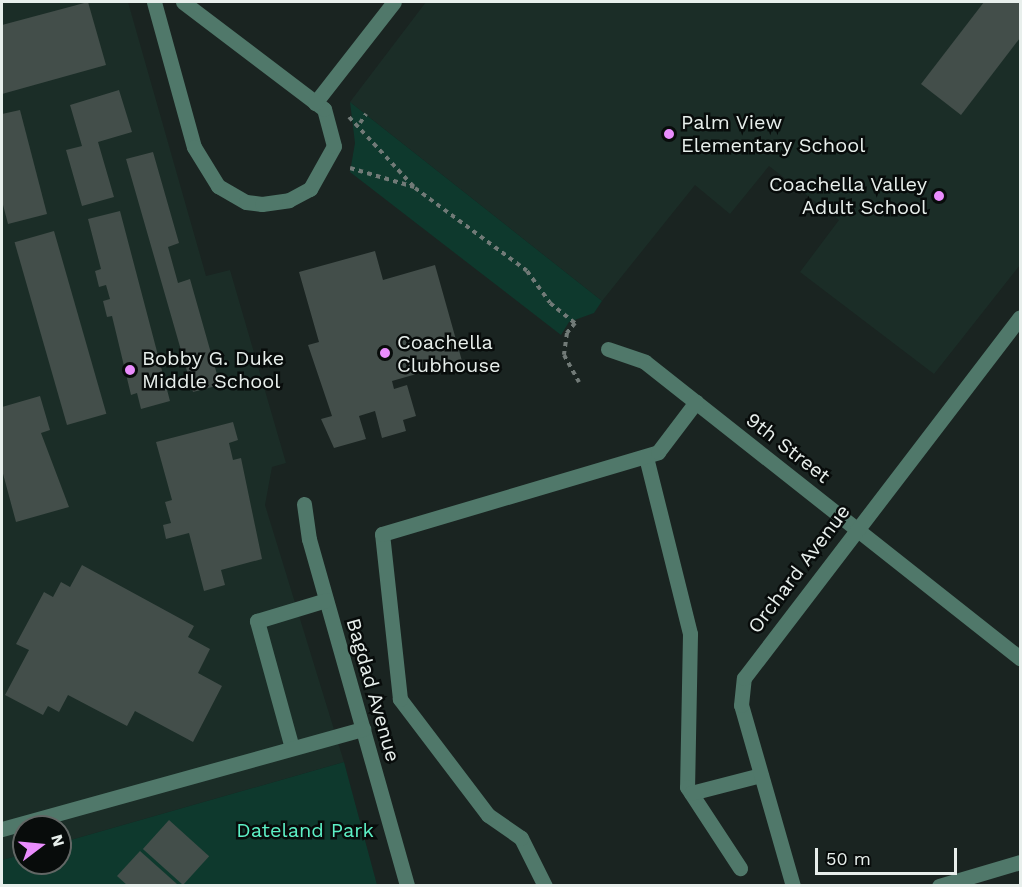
<!DOCTYPE html>
<html>
<head>
<meta charset="utf-8">
<style>
  body { margin:0 }
  #map { position:relative; width:1022px; height:887px; overflow:hidden; background:#1a2421; font-family:"Work Sans",sans-serif }
  div>[style] { position:absolute }
  .built>* { inset:0; background:#1b2d27 }
  .green>* { inset:0; background:#0e392d }
  .building>* { inset:0; background:#434e4a; transform-origin:0 0 }
  .path>* { height:4px; margin-top:-2px; transform-origin:0; background:repeating-linear-gradient(90deg,#717a77 0 4.5px,transparent 0 9px) }
  .minor>* { height:15px; margin:-7.5px; padding:0 7.5px; transform-origin:7.5px; border-radius:7.5px; background:#50786a }
  .dots>* { width:16px; height:16px; translate:-50% -50%; box-sizing:border-box; border:3px solid #080c0b; border-radius:50% }
  span { translate:-50% -50%; white-space:nowrap; text-align:center; line-height:1.15; -webkit-text-stroke:5px #080c0b; paint-order:stroke }
  .poi-label { font-size:20px; color:#e8efec }
  .left { translate:0 -50%; text-align:left }
  .right { translate:-100% -50%; text-align:right }
  .street-label { font-size:20px; color:#e8efec }
  .park-label { font-size:20px; color:#5df1c6 }
  .frame { position:absolute; inset:0; border:3px solid #e8efec; pointer-events:none }
  .north { position:absolute; left:12px; top:815px; width:60px; height:60px; box-sizing:border-box; background:#080c0b; border:2px solid #626765; border-radius:50%; rotate:74deg; font-size:16px; font-weight:700; line-height:24px; text-align:center; color:#e8efec }
  .north::after { content:''; display:block; margin:auto; width:21px; height:27px; background:#ea8dfd; clip-path:polygon(50% 0,100% 100%,50% 72%,0 100%) }
  .scale { position:absolute; left:815px; top:848px; width:142px; height:27px; box-sizing:border-box; border:3px solid #e8efec; border-top:0; padding-left:8px; font-size:18px; line-height:21px; white-space:nowrap; color:#e8efec; -webkit-text-stroke:4px #080c0b; paint-order:stroke }
</style>
</head>
<body>
<div id="map">
  <div class="built">
    <div style="clip-path:polygon(2px 2px,128px 2px,206px 276px,230px 270px,286px 463px,272px 467px,265px 505px,344px 762px,60px 843px,60px 827px,24px 827px,24px 854px,2px 860px)"></div>
    <div style="clip-path:polygon(426px 2px,1020px 2px,1020px 265px,934px 374px,800px 272px,839px 220px,769px 166px,730px 214px,695px 185px,602px 301px,350px 102px)"></div>
  </div>
  <div class="green">
    <div style="clip-path:polygon(350px 102px,602px 301px,594px 313px,569px 322px,561px 335px,350px 172px,355px 143px)"></div>
    <div style="clip-path:polygon(344px 762px,377px 885px,2px 885px,2px 860px,24px 854px,24px 863px,60px 863px,60px 843px)"></div>
  </div>
  <div class="building">
    <div style="clip-path:polygon(88px 2px,106px 65px,2px 94px,2px 25px)"></div>
    <div style="clip-path:polygon(984px 2px,1020px 2px,1020px 38px,961px 115px,921px 84px)"></div>
    <div style="clip-path:polygon(119px 90px,132px 132px,98px 142px,114px 197px,82px 206px,66px 150px,82px 146px,70px 105px)"></div>
    <div style="clip-path:polygon(20px 110px,47px 214px,8px 224px,2px 201px,2px 114px)"></div>
    <div style="clip-path:polygon(153px 152px,179px 243px,168px 247px,178px 283px,190px 279px,220px 385px,193px 392px,126px 159px)"></div>
    <div style="clip-path:polygon(120px 211px,170px 401px,141px 409px,137px 393px,131px 395px,112px 316px,107px 317px,103px 301px,110px 299px,106px 285px,99px 287px,95px 271px,101px 269px,88px 219px)"></div>
    <div style="left:54px;top:231px;width:190px;height:41px;rotate:74deg"></div>
    <div style="clip-path:polygon(375px 251px,383px 280px,435px 265px,462px 361px,392px 381px,394px 389px,407px 385px,416px 416px,403px 420px,406px 431px,382px 438px,375px 411px,359px 416px,366px 439px,334px 448px,321px 419px,332px 416px,308px 345px,319px 342px,299px 272px)"></div>
    <div style="clip-path:polygon(40px 396px,50px 430px,41px 433px,69px 507px,16px 522px,2px 470px,2px 407px)"></div>
    <div style="clip-path:polygon(233px 422px,238px 440px,229px 443px,233px 460px,241px 458px,262px 559px,221px 570px,225px 585px,204px 591px,189px 533px,166px 539px,163px 525px,171px 523px,165px 502px,172px 500px,156px 442px)"></div>
    <div style="clip-path:polygon(82px 565px,194px 626px,188px 637px,210px 649px,198px 673px,222px 686px,193px 742px,135px 711px,127px 726px,68px 695px,59px 712px,48px 706px,43px 715px,5px 695px,29px 650px,16px 644px,44px 592px,53px 597px,61px 582px,70px 587px)"></div>
    <div style="left:169px;top:820px;width:54px;height:39px;rotate:42deg"></div>
    <div style="clip-path:polygon(140px 851px,177px 884px,176px 886px,128px 886px,117px 876px)"></div>
  </div>
  <div class="path">
    <div style="left:349px;top:117px;width:97px;rotate:47.1deg"></div>
    <div style="left:415px;top:188px;width:139px;rotate:36.5deg"></div>
    <div style="left:527px;top:271px;width:39px;rotate:54deg"></div>
    <div style="left:550px;top:303px;width:32px;rotate:39deg"></div>
    <div style="left:575px;top:323px;width:13px;rotate:129deg"></div>
    <div style="left:567px;top:333px;width:22px;rotate:98deg"></div>
    <div style="left:564px;top:355px;width:31px;rotate:61deg"></div>
    <div style="left:360px;top:123px;width:11px;rotate:-56deg"></div>
    <div style="left:350px;top:168px;width:67px;rotate:16.5deg"></div>
  </div>
  <div class="minor">
    <div style="left:154px;top:2px;width:150px;rotate:74.6deg"></div>
    <div style="left:194px;top:147px;width:46px;rotate:58.4deg"></div>
    <div style="left:218px;top:186px;width:32px;rotate:30deg"></div>
    <div style="left:246px;top:202px;width:16px;rotate:7deg"></div>
    <div style="left:262px;top:204px;width:27px;rotate:-8deg"></div>
    <div style="left:289px;top:200px;width:24px;rotate:-28deg"></div>
    <div style="left:310px;top:189px;width:49px;rotate:-60.8deg"></div>
    <div style="left:334px;top:146px;width:38px;rotate:-105deg"></div>
    <div style="left:324px;top:109px;width:177px;rotate:-142.8deg"></div>
    <div style="left:315px;top:103px;width:128px;rotate:-52deg"></div>
    <div style="left:608px;top:349px;width:39px;rotate:19deg"></div>
    <div style="left:645px;top:362px;width:478px;rotate:38.3deg"></div>
    <div style="left:646px;top:457px;width:182px;rotate:76deg"></div>
    <div style="left:690px;top:634px;width:153px;rotate:91.1deg"></div>
    <div style="left:687px;top:787px;width:97px;rotate:56.8deg"></div>
    <div style="left:304px;top:504px;width:35px;rotate:82deg"></div>
    <div style="left:309px;top:539px;width:361px;rotate:74.2deg"></div>
    <div style="left:292px;top:748px;width:132px;rotate:-105.4deg"></div>
    <div style="left:257px;top:621px;width:72px;rotate:-16.9deg"></div>
    <div style="left:691px;top:793px;width:72px;rotate:-14.4deg"></div>
    <div style="left:2px;top:829px;width:375px;rotate:-15.5deg"></div>
    <div style="left:545px;top:886px;width:54px;rotate:-116.6deg"></div>
    <div style="left:521px;top:838px;width:40px;rotate:-145.1deg"></div>
    <div style="left:488px;top:815px;width:146px;rotate:-127.2deg"></div>
    <div style="left:400px;top:699px;width:166px;rotate:-96.2deg"></div>
    <div style="left:382px;top:534px;width:288px;rotate:-16.5deg"></div>
    <div style="left:658px;top:452px;width:63px;rotate:-52.8deg"></div>
    <div style="left:793px;top:886px;width:188px;rotate:-106deg"></div>
    <div style="left:741px;top:705px;width:27px;rotate:-84deg"></div>
    <div style="left:744px;top:678px;width:454px;rotate:-52.6deg"></div>
    <div style="left:939px;top:886px;width:84px;rotate:-16.5deg"></div>
  </div>
  <div class="dots">
    <div style="left:669px;top:134px;background:#ea8dfd"></div>
    <div style="left:939px;top:196px;background:#ea8dfd"></div>
    <div style="left:385px;top:353px;background:#ea8dfd"></div>
    <div style="left:130px;top:370px;background:#ea8dfd"></div>
  </div>
  <div class="poi-label">
    <span class="left" style="left:681px;top:134px">Palm View<br>Elementary School</span>
    <span class="right" style="left:927px;top:196px">Coachella Valley<br>Adult School</span>
    <span class="left" style="left:397px;top:354px">Coachella<br>Clubhouse</span>
    <span class="left" style="left:142px;top:370px">Bobby G. Duke<br>Middle School</span>
  </div>
  <div class="street-label">
    <span style="left:788px;top:448px;rotate:38deg">9th Street</span>
    <span style="left:799px;top:569px;rotate:-53deg">Orchard Avenue</span>
    <span style="left:373px;top:690px;rotate:74deg">Bagdad Avenue</span>
  </div>
  <div class="park-label">
    <span style="left:305px;top:830px">Dateland Park</span>
  </div>
  <div class="frame"></div>
  <div class="north">N</div>
  <div class="scale">50 m</div>
</div>
</body>
</html>
